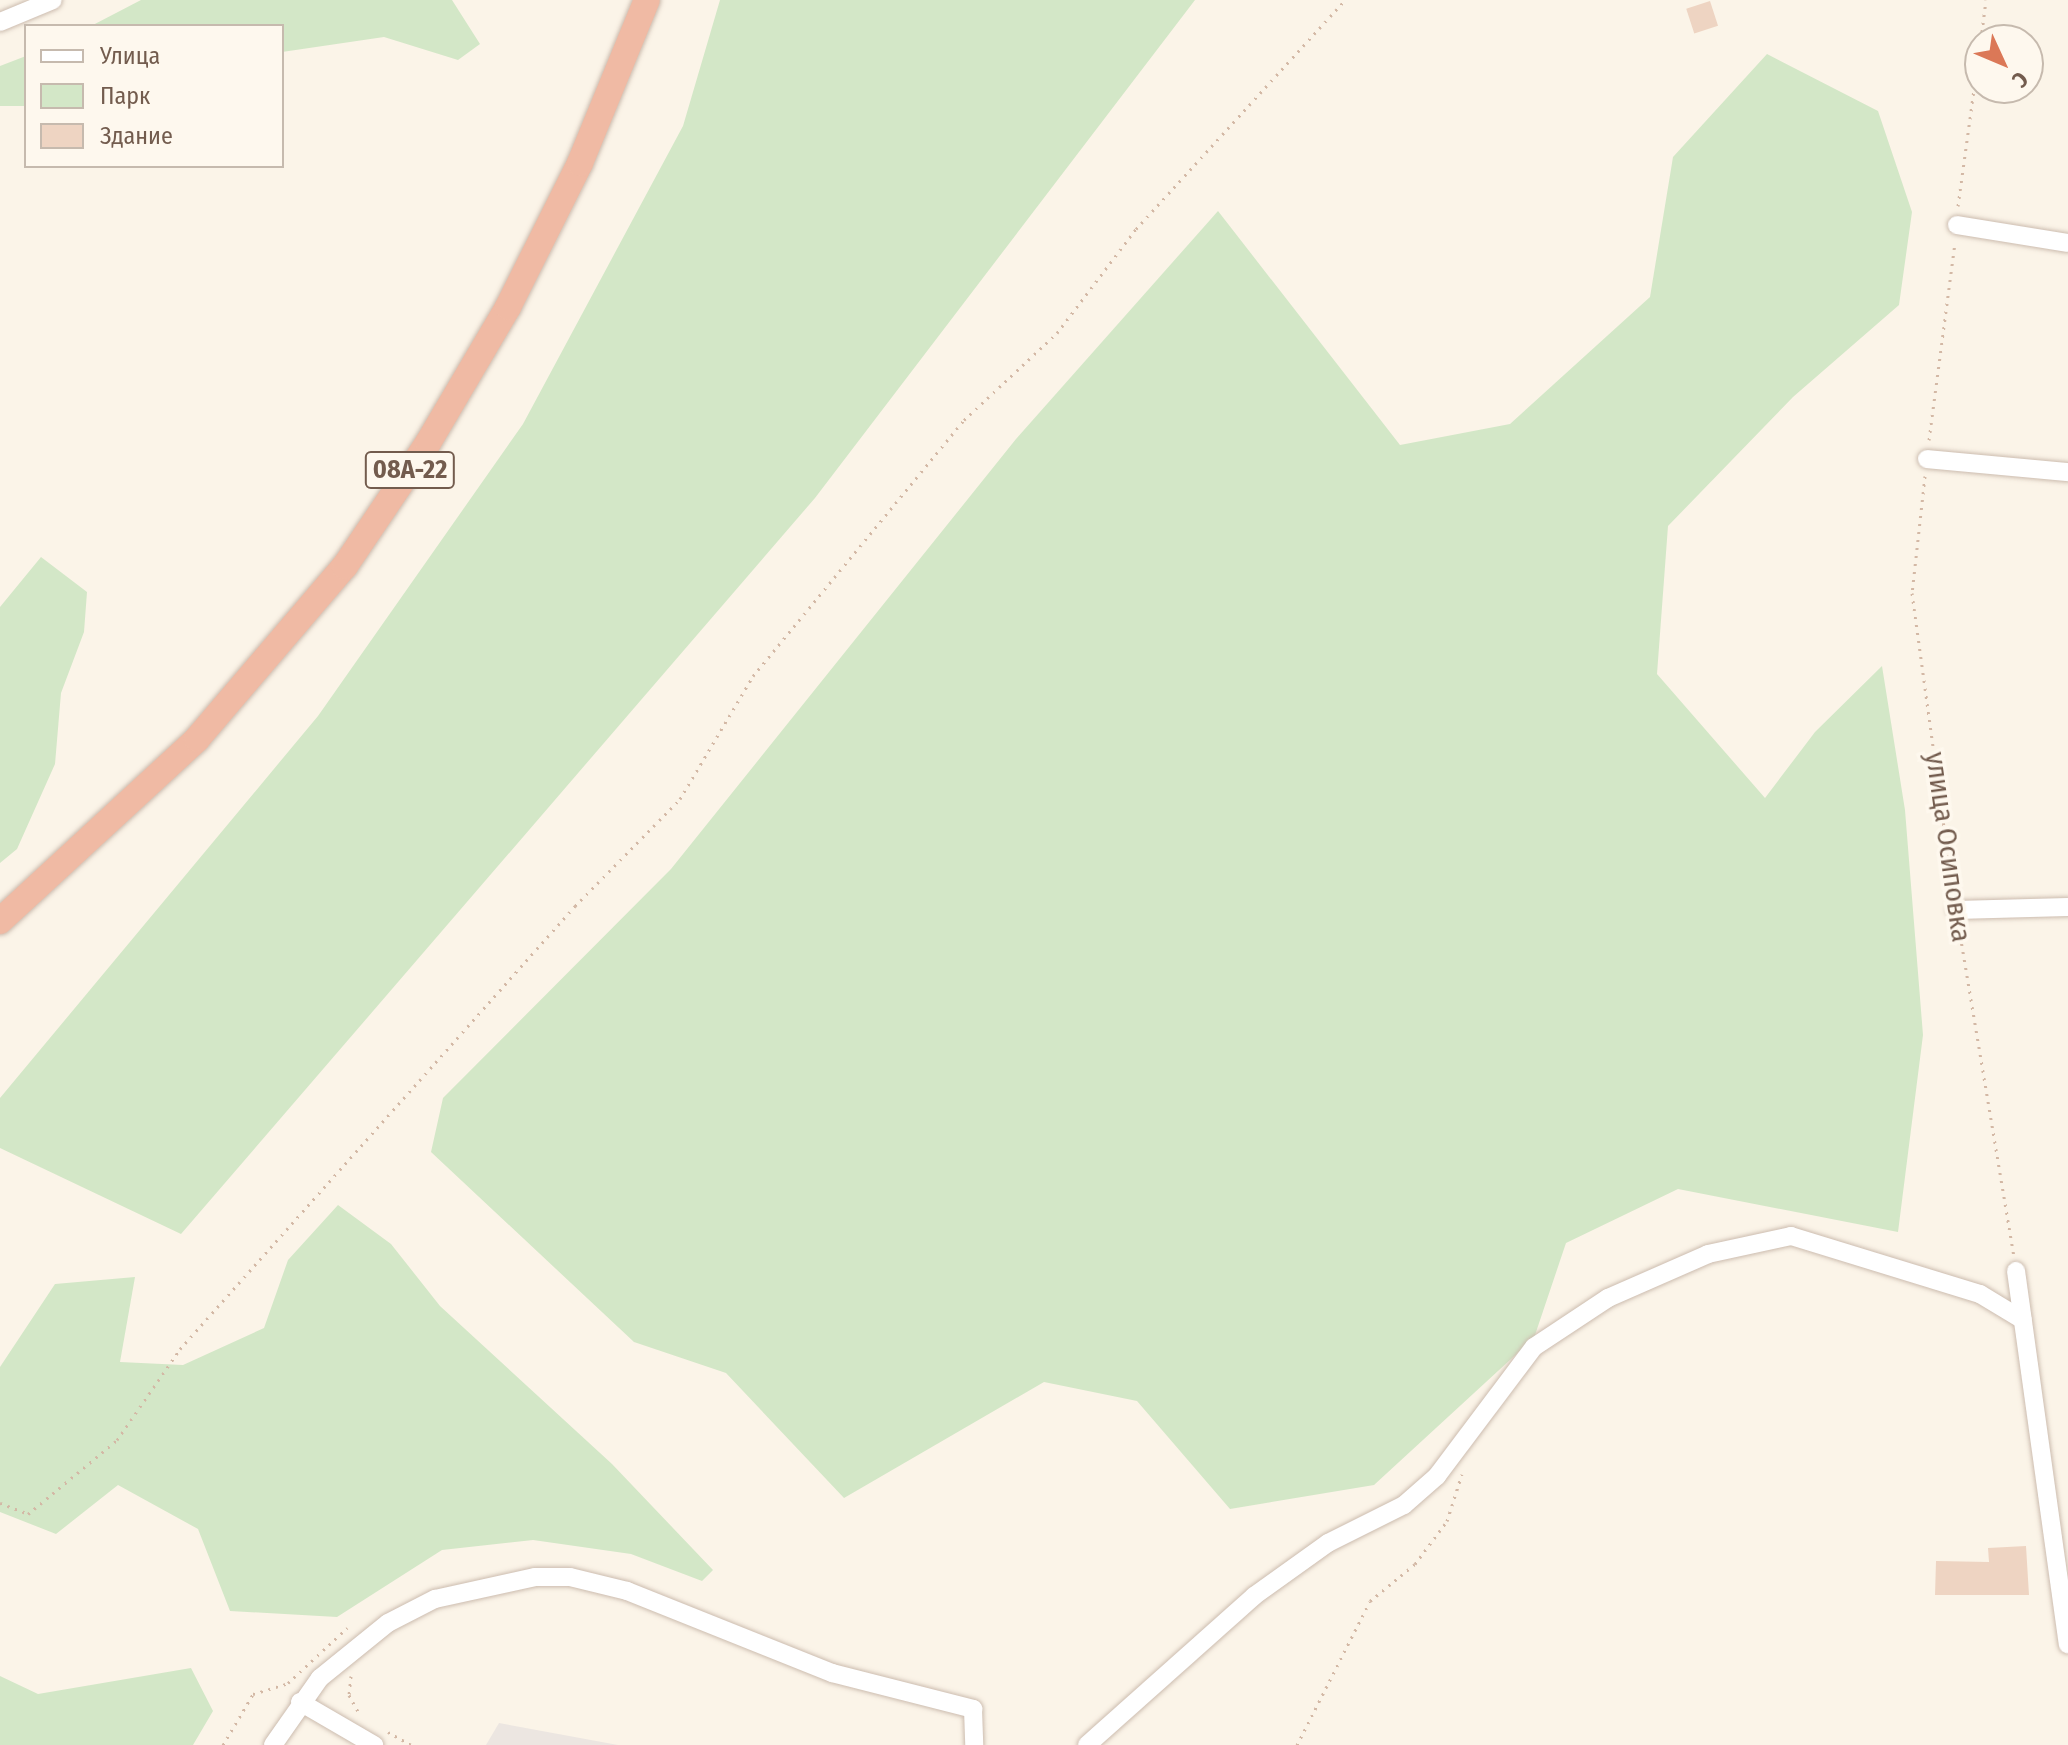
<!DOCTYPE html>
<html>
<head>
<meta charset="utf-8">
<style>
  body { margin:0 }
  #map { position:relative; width:2068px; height:1745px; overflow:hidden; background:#fbf4e8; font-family:"Fira Sans Condensed",sans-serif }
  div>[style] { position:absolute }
  .industrial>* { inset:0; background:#ece6e1 }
  .green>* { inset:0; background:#d3e7c7 }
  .building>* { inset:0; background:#eed4c2; transform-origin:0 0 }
  .path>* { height:3px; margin-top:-1.5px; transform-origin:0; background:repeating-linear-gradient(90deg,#d3b8a5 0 2px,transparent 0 8px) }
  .roads { filter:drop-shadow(0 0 2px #ccbcaf) drop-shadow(0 0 2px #ccbcaf) }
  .minor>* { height:18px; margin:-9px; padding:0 9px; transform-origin:9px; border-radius:9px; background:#fff }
  .highway>* { height:26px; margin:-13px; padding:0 13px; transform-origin:13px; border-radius:13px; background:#f0baa4 }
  span { translate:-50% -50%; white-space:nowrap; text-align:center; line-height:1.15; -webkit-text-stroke:7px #fef8ee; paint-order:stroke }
  .shield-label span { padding:2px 6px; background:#fef8ee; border:2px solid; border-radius:6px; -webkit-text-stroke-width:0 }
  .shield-label { font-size:26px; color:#735c4e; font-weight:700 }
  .street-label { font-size:28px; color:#735c4e }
  .legend { position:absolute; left:24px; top:24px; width:260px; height:144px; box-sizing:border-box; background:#fef8ee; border:2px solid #c6baae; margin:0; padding:10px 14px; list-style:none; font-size:24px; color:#735c4e }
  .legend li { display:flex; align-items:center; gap:16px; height:40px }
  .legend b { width:40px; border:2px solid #c6baae }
  .north { position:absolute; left:1964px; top:24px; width:80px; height:80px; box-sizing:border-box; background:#fef8ee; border:2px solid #c6baae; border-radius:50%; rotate:134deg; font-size:22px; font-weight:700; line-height:32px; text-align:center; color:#735c4e }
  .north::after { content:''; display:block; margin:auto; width:28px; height:36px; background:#db7857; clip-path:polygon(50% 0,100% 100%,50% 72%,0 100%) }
</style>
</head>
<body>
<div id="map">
  <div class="industrial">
    <div style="clip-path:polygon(499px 1723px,618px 1745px,486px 1745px)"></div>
  </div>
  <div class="green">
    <div style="clip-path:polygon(141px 0,452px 0,480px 44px,458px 60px,384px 37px,282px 52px,282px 26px,91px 26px)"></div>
    <div style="clip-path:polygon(720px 0,1195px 0,815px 498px,181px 1234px,0 1148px,0 1098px,318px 716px,523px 424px,683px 126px)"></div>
    <div style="clip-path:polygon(1767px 54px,1878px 111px,1912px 212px,1899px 305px,1793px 397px,1668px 526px,1657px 674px,1765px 798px,1815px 732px,1882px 666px,1905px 810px,1923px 1035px,1898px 1232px,1678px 1189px,1566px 1243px,1534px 1338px,1374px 1485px,1230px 1509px,1137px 1401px,1044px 1382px,844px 1498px,726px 1373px,634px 1342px,431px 1152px,443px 1098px,671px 869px,1016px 439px,1218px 211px,1400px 445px,1510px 424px,1650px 297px,1673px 157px)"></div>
    <div style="clip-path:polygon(26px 56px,26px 106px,0 106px,0 66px)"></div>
    <div style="clip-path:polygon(41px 557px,87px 592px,84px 632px,61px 693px,55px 764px,17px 849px,0 863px,0 607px)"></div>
    <div style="clip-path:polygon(338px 1205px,391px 1244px,440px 1306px,612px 1464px,713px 1570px,702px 1581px,631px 1554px,533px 1540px,442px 1550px,337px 1617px,230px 1611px,198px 1529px,118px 1485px,56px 1534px,0 1512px,0 1367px,55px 1284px,135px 1277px,120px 1362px,183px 1365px,264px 1328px,288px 1260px)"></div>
    <div style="clip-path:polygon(191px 1668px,213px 1711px,193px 1745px,0 1745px,0 1676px,38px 1694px)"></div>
  </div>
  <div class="building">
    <div style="left:1710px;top:1px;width:26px;height:25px;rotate:72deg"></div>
    <div style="clip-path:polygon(2026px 1546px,2029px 1595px,1935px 1595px,1936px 1561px,1989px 1562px,1988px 1548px)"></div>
  </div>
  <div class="path">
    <div style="left:1981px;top:40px;width:40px;rotate:-82.9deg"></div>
    <div style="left:1958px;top:206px;width:162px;rotate:-82.2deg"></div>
    <div style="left:1929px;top:440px;width:200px;rotate:-82.5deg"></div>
    <div style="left:1925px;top:476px;width:118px;rotate:96.3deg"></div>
    <div style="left:1912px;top:593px;width:303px;rotate:82.2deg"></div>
    <div style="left:1959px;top:928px;width:333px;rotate:80.5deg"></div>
    <div style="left:0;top:1503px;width:30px;rotate:21deg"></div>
    <div style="left:28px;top:1514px;width:116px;rotate:-39.7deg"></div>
    <div style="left:117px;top:1440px;width:111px;rotate:-55.3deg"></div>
    <div style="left:180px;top:1349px;width:594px;rotate:-48.28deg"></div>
    <div style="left:575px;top:906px;width:150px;rotate:-45.5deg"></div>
    <div style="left:680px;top:799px;width:143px;rotate:-59.3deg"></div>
    <div style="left:753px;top:676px;width:332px;rotate:-50.5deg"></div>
    <div style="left:964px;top:420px;width:127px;rotate:-43.1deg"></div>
    <div style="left:1057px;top:333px;width:131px;rotate:-52.8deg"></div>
    <div style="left:1136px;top:229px;width:310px;rotate:-47.6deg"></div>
    <div style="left:351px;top:1676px;width:19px;rotate:96deg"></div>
    <div style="left:349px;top:1695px;width:21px;rotate:61deg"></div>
    <div style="left:388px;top:1732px;width:26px;rotate:29deg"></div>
    <div style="left:223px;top:1745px;width:59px;rotate:-59.5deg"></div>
    <div style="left:253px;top:1694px;width:37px;rotate:-17deg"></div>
    <div style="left:288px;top:1683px;width:81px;rotate:-43deg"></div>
    <div style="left:1297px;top:1745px;width:161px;rotate:-63.1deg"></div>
    <div style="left:1370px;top:1601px;width:58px;rotate:-39.4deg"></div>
    <div style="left:1415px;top:1564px;width:54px;rotate:-53.3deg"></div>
    <div style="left:1447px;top:1521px;width:49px;rotate:-72.3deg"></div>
  </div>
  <div class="roads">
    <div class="minor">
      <div style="left:0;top:22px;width:57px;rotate:-22.5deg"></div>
      <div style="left:1957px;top:225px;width:112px;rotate:9.2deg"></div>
      <div style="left:1927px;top:459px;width:142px;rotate:5.3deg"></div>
      <div style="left:1956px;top:910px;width:112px;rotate:-1.5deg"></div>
      <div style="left:2016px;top:1271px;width:377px;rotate:82.1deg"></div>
      <div style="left:300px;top:1702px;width:86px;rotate:30.2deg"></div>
      <div style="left:273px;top:1745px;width:82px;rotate:-55deg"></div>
      <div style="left:320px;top:1678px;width:87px;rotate:-39deg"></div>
      <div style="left:388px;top:1623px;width:53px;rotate:-27.1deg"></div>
      <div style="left:435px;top:1599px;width:102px;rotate:-12.4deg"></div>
      <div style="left:535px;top:1577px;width:35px"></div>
      <div style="left:570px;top:1577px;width:59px;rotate:13.8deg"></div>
      <div style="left:627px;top:1591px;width:221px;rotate:21.8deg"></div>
      <div style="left:832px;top:1673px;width:146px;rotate:14.3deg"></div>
      <div style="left:973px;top:1709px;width:36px;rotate:88deg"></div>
      <div style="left:1087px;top:1745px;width:224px;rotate:-41.7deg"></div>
      <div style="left:1254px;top:1596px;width:91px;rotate:-35.6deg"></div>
      <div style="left:1328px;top:1543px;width:85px;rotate:-26.6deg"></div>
      <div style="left:1404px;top:1505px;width:44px;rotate:-41.3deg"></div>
      <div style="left:1437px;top:1476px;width:161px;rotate:-53.1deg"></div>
      <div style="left:1534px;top:1347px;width:89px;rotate:-33.5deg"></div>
      <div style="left:1608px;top:1298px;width:109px;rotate:-23.7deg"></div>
      <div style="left:1708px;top:1254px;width:85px;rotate:-12.2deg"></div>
      <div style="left:1791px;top:1236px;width:198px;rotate:17.1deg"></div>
      <div style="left:1980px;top:1294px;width:50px;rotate:31.2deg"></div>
    </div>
    <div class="highway">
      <div style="left:0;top:921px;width:268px;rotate:-42.7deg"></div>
      <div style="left:197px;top:739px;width:228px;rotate:-49.5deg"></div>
      <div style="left:345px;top:566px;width:148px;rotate:-56deg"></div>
      <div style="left:428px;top:443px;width:158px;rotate:-59.5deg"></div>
      <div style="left:508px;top:307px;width:161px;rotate:-63.4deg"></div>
      <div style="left:580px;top:163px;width:176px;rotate:-67.7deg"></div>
    </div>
  </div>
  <div class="shield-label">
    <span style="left:410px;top:470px">08А-22</span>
  </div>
  <div class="street-label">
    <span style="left:1948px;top:847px;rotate:82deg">улица Осиповка</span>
  </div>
  <ul class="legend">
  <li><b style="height:10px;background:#fff"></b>Улица</li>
  <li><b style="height:22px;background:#d3e7c7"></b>Парк</li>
  <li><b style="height:22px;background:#eed4c2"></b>Здание</li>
  </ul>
  <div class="north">С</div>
</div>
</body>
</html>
